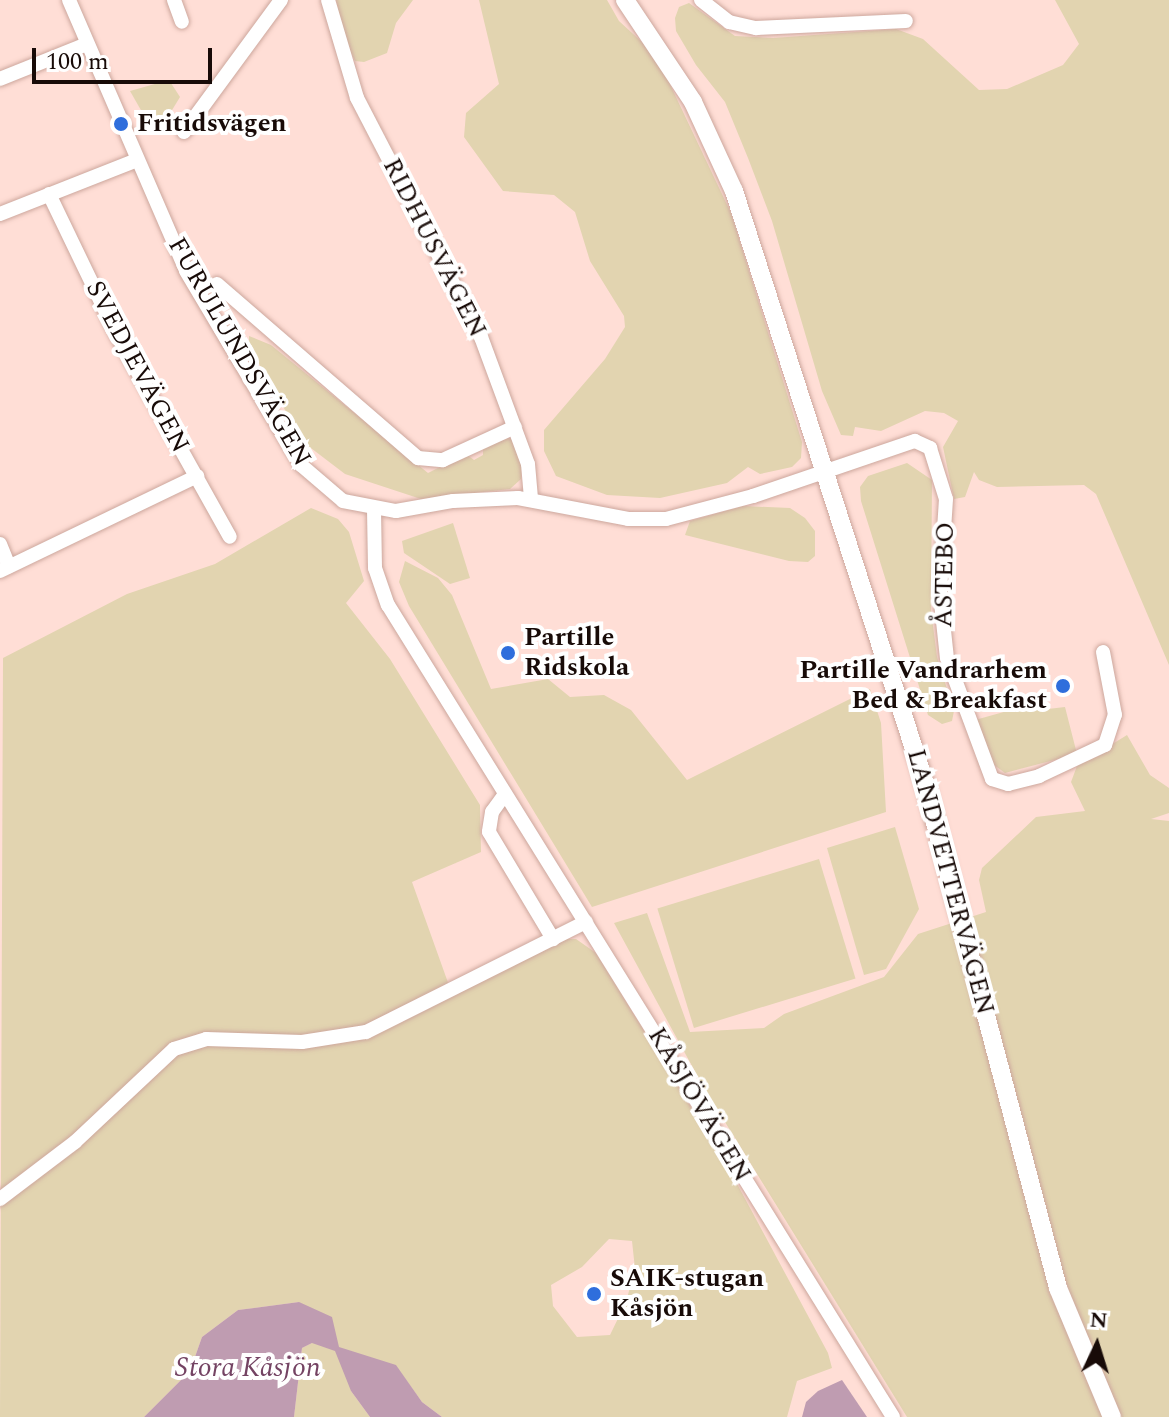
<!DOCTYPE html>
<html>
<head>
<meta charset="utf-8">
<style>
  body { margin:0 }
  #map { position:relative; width:1169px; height:1417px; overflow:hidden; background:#ffded6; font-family:Spectral,serif }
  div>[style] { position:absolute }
  .green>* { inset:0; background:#e2d4b0; transform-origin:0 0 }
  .water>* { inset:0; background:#bf9cb1 }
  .roads { filter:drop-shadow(0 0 2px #cda79d) drop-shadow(0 0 2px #cda79d) }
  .street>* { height:14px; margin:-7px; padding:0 7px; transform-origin:7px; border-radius:7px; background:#fff }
  .secondary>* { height:18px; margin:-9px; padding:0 9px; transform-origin:9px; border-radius:9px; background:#fff }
  .dots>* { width:22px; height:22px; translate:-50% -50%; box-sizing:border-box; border:4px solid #fff; border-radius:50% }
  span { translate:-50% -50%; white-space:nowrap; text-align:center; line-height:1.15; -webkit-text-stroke:8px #fff; paint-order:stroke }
  .poi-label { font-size:26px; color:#180b08; font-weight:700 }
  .left { translate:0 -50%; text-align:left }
  .right { translate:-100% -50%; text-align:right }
  .street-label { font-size:26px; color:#180b08 }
  .water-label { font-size:28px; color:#744363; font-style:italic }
  .north { position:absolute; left:1057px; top:1305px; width:80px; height:80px; -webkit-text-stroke:6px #fff; paint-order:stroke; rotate:4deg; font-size:22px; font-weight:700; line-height:32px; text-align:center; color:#180b08 }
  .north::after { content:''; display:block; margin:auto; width:28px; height:36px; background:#180b08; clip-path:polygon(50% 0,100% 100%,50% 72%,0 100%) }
  .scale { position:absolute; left:32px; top:48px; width:180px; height:36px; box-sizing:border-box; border:4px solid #180b08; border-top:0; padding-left:10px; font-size:24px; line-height:28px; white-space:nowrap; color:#180b08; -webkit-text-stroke:6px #fff; paint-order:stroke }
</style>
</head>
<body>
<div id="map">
  <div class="green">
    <div style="clip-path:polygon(336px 0,413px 0,396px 23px,387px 53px,364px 62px,355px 61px,344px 39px)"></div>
    <div style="clip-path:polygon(479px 0,607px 0,619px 21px,656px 55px,731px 213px,802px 442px,801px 458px,792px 467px,760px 474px,748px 467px,727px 483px,660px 498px,607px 495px,556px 476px,544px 451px,544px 430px,605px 359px,625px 327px,624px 316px,590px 261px,575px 212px,554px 195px,503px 191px,464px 137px,466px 113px,499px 84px)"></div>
    <div style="clip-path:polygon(1055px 0,1169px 0,1169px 665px,1096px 494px,1084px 485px,997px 487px,979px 480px,974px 472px,965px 497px,954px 499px,943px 447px,958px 421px,944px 413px,925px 411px,881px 431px,855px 427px,853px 436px,841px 435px,822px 391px,772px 221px,748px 158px,725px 102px,696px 65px,676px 31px,675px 18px,679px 7px,689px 3px,735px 36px,773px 38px,896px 29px,923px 39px,979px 90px,1007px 89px,1063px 65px,1079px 44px)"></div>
    <div style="clip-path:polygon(169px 80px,180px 97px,166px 120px,150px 126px,130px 91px)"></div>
    <div style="clip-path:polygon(249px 336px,271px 345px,428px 473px,466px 454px,474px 460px,483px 455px,483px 446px,509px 438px,515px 441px,523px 464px,521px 479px,510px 489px,421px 499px,345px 474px,303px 442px,249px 346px)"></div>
    <div style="clip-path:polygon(907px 463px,932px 480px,931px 610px,937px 657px,954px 711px,952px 721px,942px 724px,928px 715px,861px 501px,860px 487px,868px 476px)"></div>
    <div style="clip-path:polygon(743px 506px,790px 508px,805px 518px,815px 531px,815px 556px,808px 562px,789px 561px,685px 535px,690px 521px)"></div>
    <div style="clip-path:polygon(evenodd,311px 508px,338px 519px,349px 532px,364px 581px,346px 603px,390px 659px,480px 805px,481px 852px,412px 882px,451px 991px,564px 939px,576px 939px,596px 953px,728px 1167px,828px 1353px,832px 1368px,797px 1381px,787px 1417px,442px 1417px,422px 1402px,396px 1366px,352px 1354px,351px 1391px,370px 1417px,294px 1417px,302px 1348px,312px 1343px,299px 1302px,238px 1310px,202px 1337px,190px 1371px,144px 1417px,0 1417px,3px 658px,127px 594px,215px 564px,311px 508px,609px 1239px,632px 1241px,635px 1269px,626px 1302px,610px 1335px,577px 1337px,553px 1306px,551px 1285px,582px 1267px,609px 1239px)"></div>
    <div style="clip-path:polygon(453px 523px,470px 578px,450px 584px,404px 553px,402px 541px)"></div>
    <div style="clip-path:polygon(405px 561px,438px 578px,452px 595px,491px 689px,548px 679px,570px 697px,604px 695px,631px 710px,687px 780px,870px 689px,881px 723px,886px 812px,592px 907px,409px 606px,399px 582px)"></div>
    <div style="clip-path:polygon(1039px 702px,1048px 709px,1065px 707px,1077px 754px,1005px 773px,990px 762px,975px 720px)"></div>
    <div style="clip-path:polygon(1127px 735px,1150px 775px,1169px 788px,1169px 813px,1151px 819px,1169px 821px,1169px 1417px,907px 1417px,704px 1088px,614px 923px,647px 913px,690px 1032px,764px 1028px,784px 1014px,884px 977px,918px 934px,986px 912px,979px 880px,982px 868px,1036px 817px,1085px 811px,1071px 782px,1077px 766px)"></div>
    <div style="clip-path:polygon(895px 827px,919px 909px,886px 969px,864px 975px,827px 848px)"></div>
    <div style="left:819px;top:859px;width:125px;height:169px;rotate:73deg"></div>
  </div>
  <div class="water">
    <div style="clip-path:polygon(299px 1302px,332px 1317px,339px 1347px,396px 1365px,422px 1402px,442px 1417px,370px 1417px,351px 1391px,335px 1351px,312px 1343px,302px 1348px,294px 1417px,144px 1417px,190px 1371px,202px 1337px,238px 1310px)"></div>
    <div style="clip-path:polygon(842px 1380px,867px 1417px,802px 1417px,806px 1402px,818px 1391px)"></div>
  </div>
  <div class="roads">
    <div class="street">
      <div style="left:69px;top:0;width:295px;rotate:66.6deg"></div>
      <div style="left:186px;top:271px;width:226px;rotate:59.3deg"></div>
      <div style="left:301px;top:465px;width:55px;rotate:40.6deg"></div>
      <div style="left:343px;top:501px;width:54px;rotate:10.7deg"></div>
      <div style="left:396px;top:511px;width:58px;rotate:-10deg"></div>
      <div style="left:453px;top:501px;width:65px;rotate:-2.6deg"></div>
      <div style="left:518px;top:498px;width:112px;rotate:10.8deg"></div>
      <div style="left:628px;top:519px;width:38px"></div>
      <div style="left:666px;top:519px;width:90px;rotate:-14.8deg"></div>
      <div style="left:753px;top:496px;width:171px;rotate:-18.8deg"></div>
      <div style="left:915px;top:441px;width:17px;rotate:25deg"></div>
      <div style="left:930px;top:448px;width:53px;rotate:72.6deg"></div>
      <div style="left:946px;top:499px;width:94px;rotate:93.7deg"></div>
      <div style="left:940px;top:593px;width:65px;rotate:83.9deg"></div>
      <div style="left:947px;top:658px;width:129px;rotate:69.6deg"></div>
      <div style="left:992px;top:779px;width:17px;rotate:17deg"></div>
      <div style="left:1008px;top:784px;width:32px;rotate:-14deg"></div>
      <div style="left:1039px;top:776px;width:73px;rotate:-25.2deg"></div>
      <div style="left:1105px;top:745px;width:32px;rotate:-72deg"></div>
      <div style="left:1115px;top:715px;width:64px;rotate:-100.8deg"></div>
      <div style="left:174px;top:0;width:23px;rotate:70deg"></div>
      <div style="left:328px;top:0;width:102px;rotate:73.5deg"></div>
      <div style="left:357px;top:98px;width:269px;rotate:62.6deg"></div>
      <div style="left:481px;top:337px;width:135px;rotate:69.7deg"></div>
      <div style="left:528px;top:464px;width:35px;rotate:85deg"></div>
      <div style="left:701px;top:0;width:36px;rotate:38deg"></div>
      <div style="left:729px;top:22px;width:28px;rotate:13deg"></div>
      <div style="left:756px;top:28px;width:150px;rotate:-2.7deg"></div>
      <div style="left:0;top:79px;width:94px;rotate:-21.9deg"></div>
      <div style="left:184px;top:132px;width:164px;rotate:-53.7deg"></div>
      <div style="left:49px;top:194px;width:157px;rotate:64.3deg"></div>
      <div style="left:117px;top:335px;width:231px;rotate:60.8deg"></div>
      <div style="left:0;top:214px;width:147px;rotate:-21.5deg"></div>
      <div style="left:217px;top:284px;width:266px;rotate:40.9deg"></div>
      <div style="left:418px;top:458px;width:25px;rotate:5deg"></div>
      <div style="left:443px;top:460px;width:79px;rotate:-24.6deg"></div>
      <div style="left:374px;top:510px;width:58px;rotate:89deg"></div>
      <div style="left:375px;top:568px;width:39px;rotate:71deg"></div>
      <div style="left:388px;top:605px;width:956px;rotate:58.12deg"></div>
      <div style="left:0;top:544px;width:24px;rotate:68deg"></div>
      <div style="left:0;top:571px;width:219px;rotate:-25.7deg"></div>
      <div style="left:505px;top:794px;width:22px;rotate:126deg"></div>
      <div style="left:492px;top:812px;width:20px;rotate:99deg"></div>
      <div style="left:489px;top:832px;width:125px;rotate:59.1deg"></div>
      <div style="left:0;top:1199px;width:94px;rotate:-37.2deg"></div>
      <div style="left:75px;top:1142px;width:136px;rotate:-43.2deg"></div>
      <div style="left:174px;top:1049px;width:34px;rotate:-17deg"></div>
      <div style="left:206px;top:1039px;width:96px;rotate:1.8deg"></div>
      <div style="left:302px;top:1042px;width:65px;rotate:-8.9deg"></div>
      <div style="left:366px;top:1032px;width:246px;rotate:-26.6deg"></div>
    </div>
    <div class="secondary">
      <div style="left:625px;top:0;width:123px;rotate:56.3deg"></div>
      <div style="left:693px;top:102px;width:98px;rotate:65.3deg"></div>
      <div style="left:734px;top:191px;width:616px;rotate:72.12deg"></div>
      <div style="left:923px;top:777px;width:529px;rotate:75.2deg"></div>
      <div style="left:1058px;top:1288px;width:140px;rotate:67.3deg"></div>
    </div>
  </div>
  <div class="dots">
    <div style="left:121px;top:124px;background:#2f6edc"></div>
    <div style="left:508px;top:653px;background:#2f6edc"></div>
    <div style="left:1063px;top:686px;background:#2f6edc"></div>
    <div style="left:594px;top:1294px;background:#2f6edc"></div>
  </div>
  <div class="poi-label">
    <span class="left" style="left:137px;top:124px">Fritidsvägen</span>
    <span class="left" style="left:524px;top:653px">Partille<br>Ridskola</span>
    <span class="right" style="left:1047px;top:686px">Partille Vandrarhem<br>Bed &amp; Breakfast</span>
    <span class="left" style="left:610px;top:1294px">SAIK-stugan<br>Kåsjön</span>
  </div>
  <div class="street-label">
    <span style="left:434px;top:248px;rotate:63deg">RIDHUSVÄGEN</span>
    <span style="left:239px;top:352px;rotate:60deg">FURULUNDSVÄGEN</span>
    <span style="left:137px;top:367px;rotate:62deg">SVEDJEVÄGEN</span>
    <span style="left:945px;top:575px;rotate:-89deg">ÅSTEBO</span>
    <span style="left:950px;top:882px;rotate:75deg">LANDVETTERVÄGEN</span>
    <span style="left:699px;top:1105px;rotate:59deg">KÅSJÖVÄGEN</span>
  </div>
  <div class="water-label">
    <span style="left:248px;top:1368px">Stora Kåsjön</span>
  </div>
  <div class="north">N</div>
  <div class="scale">100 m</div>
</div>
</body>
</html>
